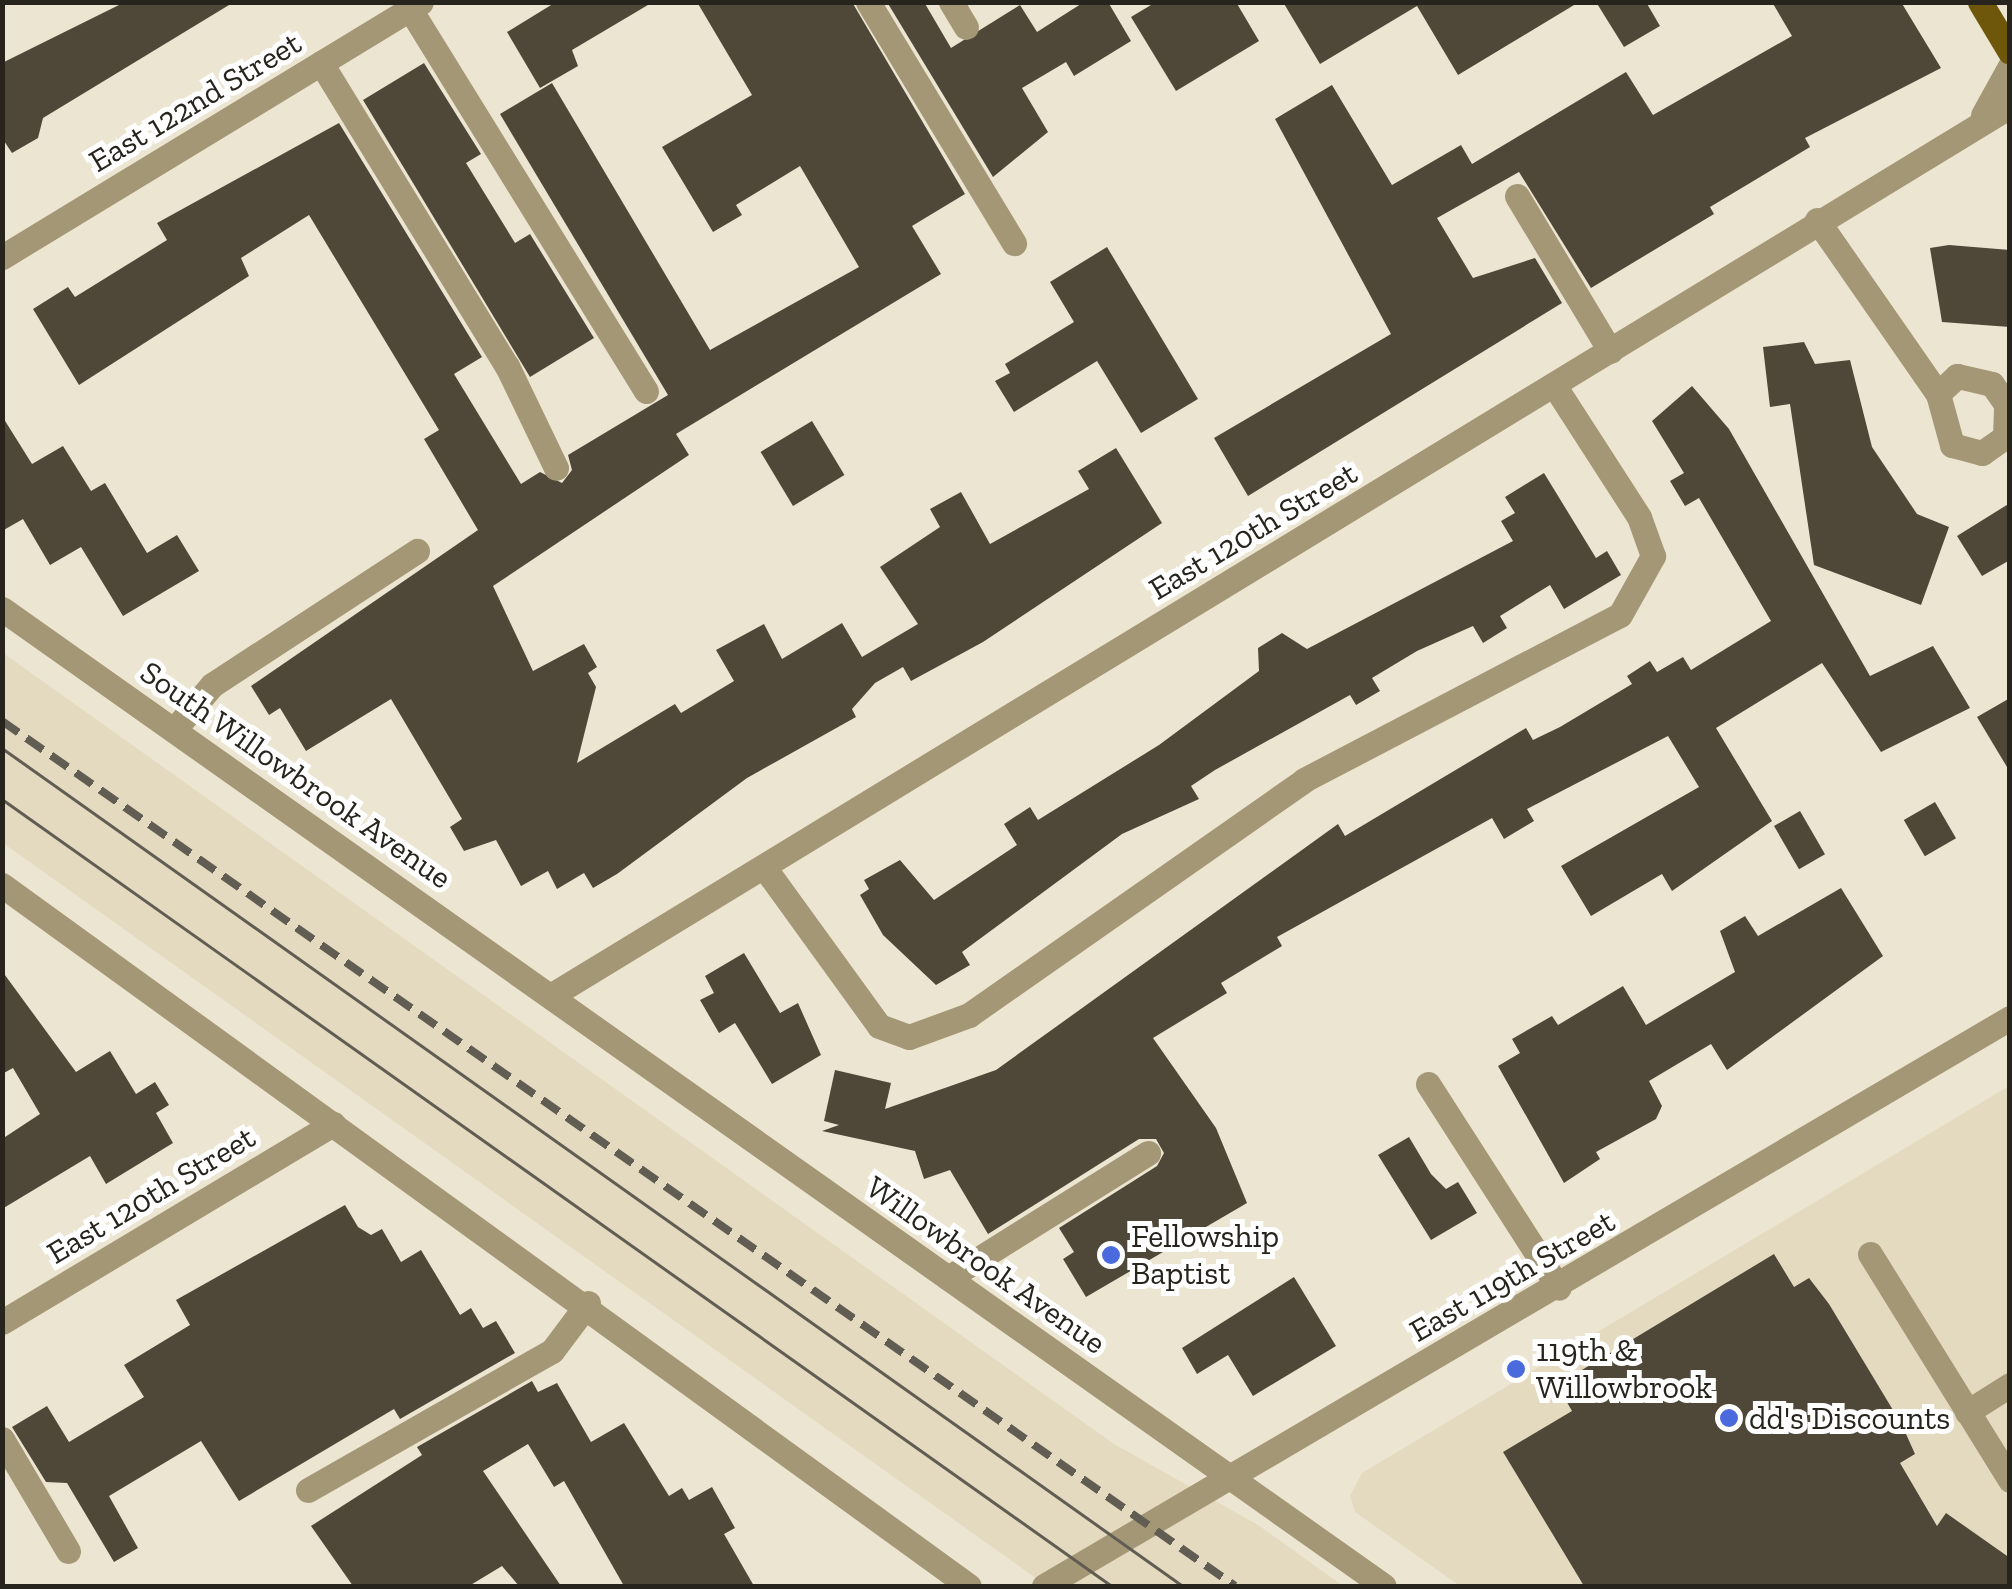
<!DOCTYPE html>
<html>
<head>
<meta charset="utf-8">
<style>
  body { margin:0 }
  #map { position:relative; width:2012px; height:1589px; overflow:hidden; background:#ece5d1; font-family:"Zilla Slab",serif }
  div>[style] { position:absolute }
  .built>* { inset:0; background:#e4dac0 }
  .building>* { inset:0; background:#4f4838; transform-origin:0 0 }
  .minor>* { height:25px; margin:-12.5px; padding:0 12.5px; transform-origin:12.5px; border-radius:12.5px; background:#a49776 }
  .major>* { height:25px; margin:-12.5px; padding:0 12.5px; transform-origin:12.5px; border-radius:12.5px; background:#6e560b }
  .tram>* { height:2.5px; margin:-1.25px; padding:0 1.25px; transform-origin:1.25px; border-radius:1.25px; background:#615d52 }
  .rail>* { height:8px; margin-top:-4px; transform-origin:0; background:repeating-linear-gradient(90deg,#615d52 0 20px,transparent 0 30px) }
  .dots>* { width:28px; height:28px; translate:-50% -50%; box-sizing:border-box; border:5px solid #fff; border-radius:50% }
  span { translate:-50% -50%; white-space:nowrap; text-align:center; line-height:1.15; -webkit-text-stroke:10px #fff; paint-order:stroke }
  .street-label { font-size:32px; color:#27241d }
  .poi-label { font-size:32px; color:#27241d }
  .left { translate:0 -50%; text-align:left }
  .frame { position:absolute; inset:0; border:5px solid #27241d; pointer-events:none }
</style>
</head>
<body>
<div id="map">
  <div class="built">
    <div style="clip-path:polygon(3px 653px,1114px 1444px,1258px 1525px,1343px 1586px,1047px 1586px,3px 843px)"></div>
    <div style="clip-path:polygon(2009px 1086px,2009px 1586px,1460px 1586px,1355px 1512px,1350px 1496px,1362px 1473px)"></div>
  </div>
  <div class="building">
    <div style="clip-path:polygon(125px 2px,234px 2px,43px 118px,38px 138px,12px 153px,2px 138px,2px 63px)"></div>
    <div style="clip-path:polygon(556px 2px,653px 2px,572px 50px,578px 66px,540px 88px,507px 32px)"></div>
    <div style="clip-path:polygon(697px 2px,852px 2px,965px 194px,912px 226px,941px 274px,676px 434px,689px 455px,493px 586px,533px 671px,584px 644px,597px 667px,588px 673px,596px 687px,577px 763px,675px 704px,681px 713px,734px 681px,716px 650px,764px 624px,782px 659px,842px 623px,862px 657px,918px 624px,880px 567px,940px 527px,930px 509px,961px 492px,990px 544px,1089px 489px,1078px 471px,1116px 448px,1162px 523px,983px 642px,911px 681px,903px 667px,875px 683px,852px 709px,856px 717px,747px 778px,617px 874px,593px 888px,584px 873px,557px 889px,548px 871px,521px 886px,496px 840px,464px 851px,450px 827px,462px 819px,391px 699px,306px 751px,280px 708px,269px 715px,251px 686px,478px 530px,424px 439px,439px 430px,309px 215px,241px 258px,249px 276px,79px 385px,33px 309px,68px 287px,75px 297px,167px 240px,157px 223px,339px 123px,482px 357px,454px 374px,521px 484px,540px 472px,562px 483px,572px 470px,568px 455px,668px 395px,500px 114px,552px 83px,710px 350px,859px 267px,800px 166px,736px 205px,742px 215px,713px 232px,662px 147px,752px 95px)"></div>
    <div style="clip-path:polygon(887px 2px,924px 2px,951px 48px,1020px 5px,1037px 32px,1084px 2px,1108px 2px,1131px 41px,1074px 76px,1066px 62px,1022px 88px,1048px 132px,993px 177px)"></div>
    <div style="clip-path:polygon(1156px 2px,1236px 2px,1259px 41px,1176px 91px,1131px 17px)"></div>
    <div style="clip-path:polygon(1283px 2px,1579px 2px,1458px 75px,1417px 6px,1320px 64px)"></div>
    <div style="clip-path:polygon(1596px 2px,1646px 2px,1660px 26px,1624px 47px)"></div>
    <div style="clip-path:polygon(1772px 2px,1901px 2px,1941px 68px,1805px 138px,1810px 147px,1710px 207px,1714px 214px,1591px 288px,1519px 172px,1437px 218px,1473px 278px,1535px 258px,1562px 303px,1248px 496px,1214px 438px,1391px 334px,1275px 119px,1332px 85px,1392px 185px,1461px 145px,1472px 164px,1626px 72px,1653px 115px,1792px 36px)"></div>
    <div style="clip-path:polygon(424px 63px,481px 154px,466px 163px,515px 243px,530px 234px,594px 338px,530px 377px,363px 100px)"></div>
    <div style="clip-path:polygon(1949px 245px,2010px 250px,2010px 327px,1942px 322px,1930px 248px)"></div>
    <div style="clip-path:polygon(1107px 247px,1198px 399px,1141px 433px,1097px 361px,1014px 412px,995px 381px,1010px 373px,1005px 364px,1074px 322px,1050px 282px)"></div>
    <div style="clip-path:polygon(1804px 342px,1815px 364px,1850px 360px,1872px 447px,1917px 514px,1949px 527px,1921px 605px,1814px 565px,1790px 404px,1770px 407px,1763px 347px)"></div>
    <div style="clip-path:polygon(1692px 386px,1729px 429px,1870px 676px,1933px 646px,1970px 708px,1881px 752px,1822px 663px,1716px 728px,1772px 821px,1672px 891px,1662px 874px,1591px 916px,1561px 866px,1699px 787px,1668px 736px,1527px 809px,1534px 821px,1504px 839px,1492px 818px,1277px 937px,1282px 946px,1221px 983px,1227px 993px,1153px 1038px,1216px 1128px,1247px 1203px,1086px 1297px,1063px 1259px,1074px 1252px,1059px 1228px,1157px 1166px,1164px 1153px,1156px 1139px,1139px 1139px,988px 1234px,950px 1170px,924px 1179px,915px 1151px,822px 1131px,839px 1125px,824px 1121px,835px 1070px,891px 1083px,885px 1109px,996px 1070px,1338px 824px,1345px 836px,1526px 728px,1533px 740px,1560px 727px,1632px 684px,1627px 676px,1650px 661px,1657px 672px,1683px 657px,1691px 670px,1771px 621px,1699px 498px,1685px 506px,1670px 481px,1684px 473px,1652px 421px)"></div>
    <div style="clip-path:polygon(2px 416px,32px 464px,63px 446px,91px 491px,105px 483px,147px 553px,177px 535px,199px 571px,123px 616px,81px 547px,50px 565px,23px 519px,2px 531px)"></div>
    <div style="left:812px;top:421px;width:63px;height:60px;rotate:59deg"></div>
    <div style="clip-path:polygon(1544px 473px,1596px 558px,1607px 551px,1621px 575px,1564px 609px,1550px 585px,1500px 616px,1507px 628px,1483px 643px,1473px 626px,1417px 651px,1372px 678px,1380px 691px,1356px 705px,1350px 695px,1215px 770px,1191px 786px,1199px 799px,1122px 834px,962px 952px,970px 965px,936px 985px,883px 935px,860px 895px,869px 889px,864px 880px,900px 860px,934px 900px,1017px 845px,1004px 824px,1030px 807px,1038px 820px,1159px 745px,1259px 671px,1258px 648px,1282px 633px,1307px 649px,1513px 541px,1501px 521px,1515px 513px,1505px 497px)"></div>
    <div style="clip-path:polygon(2010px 503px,2010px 560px,1982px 576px,1957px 536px)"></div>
    <div style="clip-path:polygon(2010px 698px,2010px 772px,1977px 717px)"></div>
    <div style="left:1935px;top:802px;width:42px;height:36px;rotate:60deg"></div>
    <div style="left:1800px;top:811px;width:50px;height:30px;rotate:60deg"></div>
    <div style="clip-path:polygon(1841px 888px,1883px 956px,1727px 1070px,1711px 1044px,1649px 1081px,1662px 1106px,1656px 1119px,1596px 1152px,1600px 1159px,1564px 1183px,1498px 1066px,1520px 1053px,1512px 1039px,1552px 1016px,1558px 1025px,1623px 986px,1646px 1025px,1735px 972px,1720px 931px,1745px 916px,1758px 936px)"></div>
    <div style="clip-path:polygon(744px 953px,780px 1013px,798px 1003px,821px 1055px,772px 1084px,735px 1023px,719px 1033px,700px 1000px,714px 993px,705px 976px)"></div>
    <div style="clip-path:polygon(2px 971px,76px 1072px,110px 1051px,136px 1094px,155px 1082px,169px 1105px,156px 1113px,173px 1143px,106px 1184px,90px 1156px,2px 1209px,2px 1139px,40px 1114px,13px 1068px,2px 1074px)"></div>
    <div style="clip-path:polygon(1409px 1137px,1431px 1174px,1446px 1189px,1458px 1182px,1477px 1213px,1431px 1240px,1378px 1155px)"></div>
    <div style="clip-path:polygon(345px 1205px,358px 1227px,371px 1235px,382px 1229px,401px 1262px,421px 1250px,460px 1315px,471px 1308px,483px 1328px,496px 1321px,515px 1353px,400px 1419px,394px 1409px,239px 1501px,201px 1441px,109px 1496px,138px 1548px,114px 1562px,67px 1483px,46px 1482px,12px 1427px,47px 1406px,69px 1442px,144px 1397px,124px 1365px,190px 1325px,176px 1300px)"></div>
    <div style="clip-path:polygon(1774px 1254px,1794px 1287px,1809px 1278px,1829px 1304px,1902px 1425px,1915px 1454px,1900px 1463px,1937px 1526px,1946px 1513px,2010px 1558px,2010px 1586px,1584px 1586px,1503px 1452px,1572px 1411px,1557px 1385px)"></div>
    <div style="clip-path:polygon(1294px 1277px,1336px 1346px,1253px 1396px,1228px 1355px,1197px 1374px,1182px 1348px)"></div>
    <div style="clip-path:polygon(532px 1381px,538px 1392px,557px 1383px,591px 1442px,624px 1423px,669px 1496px,682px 1488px,689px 1500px,712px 1487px,735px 1528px,724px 1534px,754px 1586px,624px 1586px,564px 1481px,554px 1487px,528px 1444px,483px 1471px,561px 1586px,519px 1586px,502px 1566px,469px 1586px,353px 1586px,311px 1526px,422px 1455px,417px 1447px)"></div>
  </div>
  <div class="minor">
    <div style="left:868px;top:2px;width:282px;rotate:58.8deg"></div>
    <div style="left:951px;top:2px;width:29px;rotate:59deg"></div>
    <div style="left:410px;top:9px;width:449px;rotate:58.3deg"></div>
    <div style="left:321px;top:63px;width:356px;rotate:58.5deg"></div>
    <div style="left:507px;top:366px;width:113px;rotate:64.3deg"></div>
    <div style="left:1983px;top:115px;width:56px;rotate:-61.1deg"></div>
    <div style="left:1517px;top:196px;width:181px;rotate:59deg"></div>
    <div style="left:1817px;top:220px;width:212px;rotate:55.2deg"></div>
    <div style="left:1938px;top:394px;width:53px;rotate:74.6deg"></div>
    <div style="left:1952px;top:445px;width:31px;rotate:15deg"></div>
    <div style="left:1982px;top:453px;width:28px;rotate:-35deg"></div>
    <div style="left:2005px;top:437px;width:33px;rotate:-88deg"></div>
    <div style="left:2006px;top:404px;width:24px;rotate:-125deg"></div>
    <div style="left:1992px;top:384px;width:36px;rotate:-167deg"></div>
    <div style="left:1957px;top:376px;width:26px;rotate:137deg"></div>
    <div style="left:2px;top:257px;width:490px;rotate:-31.3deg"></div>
    <div style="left:2px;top:609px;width:1692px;rotate:35.26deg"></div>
    <div style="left:174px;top:730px;width:59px;rotate:-49.8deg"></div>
    <div style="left:212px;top:685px;width:245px;rotate:-33.2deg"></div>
    <div style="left:764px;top:867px;width:196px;rotate:54.1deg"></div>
    <div style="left:879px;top:1026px;width:32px;rotate:20deg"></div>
    <div style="left:909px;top:1037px;width:64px;rotate:-20.1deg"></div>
    <div style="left:969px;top:1015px;width:409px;rotate:-35deg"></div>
    <div style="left:1304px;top:780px;width:356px;rotate:-27.6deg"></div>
    <div style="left:1620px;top:615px;width:68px;rotate:-60.8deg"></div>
    <div style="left:1653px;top:556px;width:41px;rotate:-109.7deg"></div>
    <div style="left:1639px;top:517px;width:157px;rotate:-122.8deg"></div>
    <div style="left:2px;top:885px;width:1194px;rotate:35.94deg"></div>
    <div style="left:552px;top:995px;width:1708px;rotate:-31.37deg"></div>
    <div style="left:1428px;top:1084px;width:242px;rotate:57.3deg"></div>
    <div style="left:1870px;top:1254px;width:266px;rotate:58.2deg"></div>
    <div style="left:948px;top:1278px;width:236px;rotate:-32deg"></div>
    <div style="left:2px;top:1322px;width:386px;rotate:-30.9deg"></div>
    <div style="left:1967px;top:1412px;width:51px;rotate:-32.1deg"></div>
    <div style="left:2px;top:1439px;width:130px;rotate:59.5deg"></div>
    <div style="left:308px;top:1490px;width:281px;rotate:-29.7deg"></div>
    <div style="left:552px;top:1351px;width:60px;rotate:-53.1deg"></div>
    <div style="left:1044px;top:1586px;width:1121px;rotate:-30.46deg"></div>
  </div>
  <div class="major">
    <div style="left:1980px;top:2px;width:58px;rotate:59deg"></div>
  </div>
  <div class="tram">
    <div style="left:2px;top:748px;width:1448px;rotate:35.36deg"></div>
    <div style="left:2px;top:799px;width:1361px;rotate:35.34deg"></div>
  </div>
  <div class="rail">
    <div style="left:2px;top:721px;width:1506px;rotate:35.05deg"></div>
  </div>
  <div class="dots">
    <div style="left:1111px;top:1255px;background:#4b6ade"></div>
    <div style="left:1516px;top:1369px;background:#4b6ade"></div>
    <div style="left:1729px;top:1418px;background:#4b6ade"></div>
  </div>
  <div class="street-label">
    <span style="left:195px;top:102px;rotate:-31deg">East 122nd Street</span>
    <span style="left:1253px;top:531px;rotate:-31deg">East 120th Street</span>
    <span style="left:296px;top:775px;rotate:35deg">South Willowbrook Avenue</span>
    <span style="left:151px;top:1195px;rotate:-31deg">East 120th Street</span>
    <span style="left:986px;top:1265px;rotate:35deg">Willowbrook Avenue</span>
    <span style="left:1512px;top:1276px;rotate:-30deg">East 119th Street</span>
  </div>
  <div class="poi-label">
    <span class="left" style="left:1131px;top:1255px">Fellowship<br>Baptist</span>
    <span class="left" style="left:1536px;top:1369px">119th &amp;<br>Willowbrook</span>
    <span class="left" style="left:1749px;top:1418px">dd's Discounts</span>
  </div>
  <div class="frame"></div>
</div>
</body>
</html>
